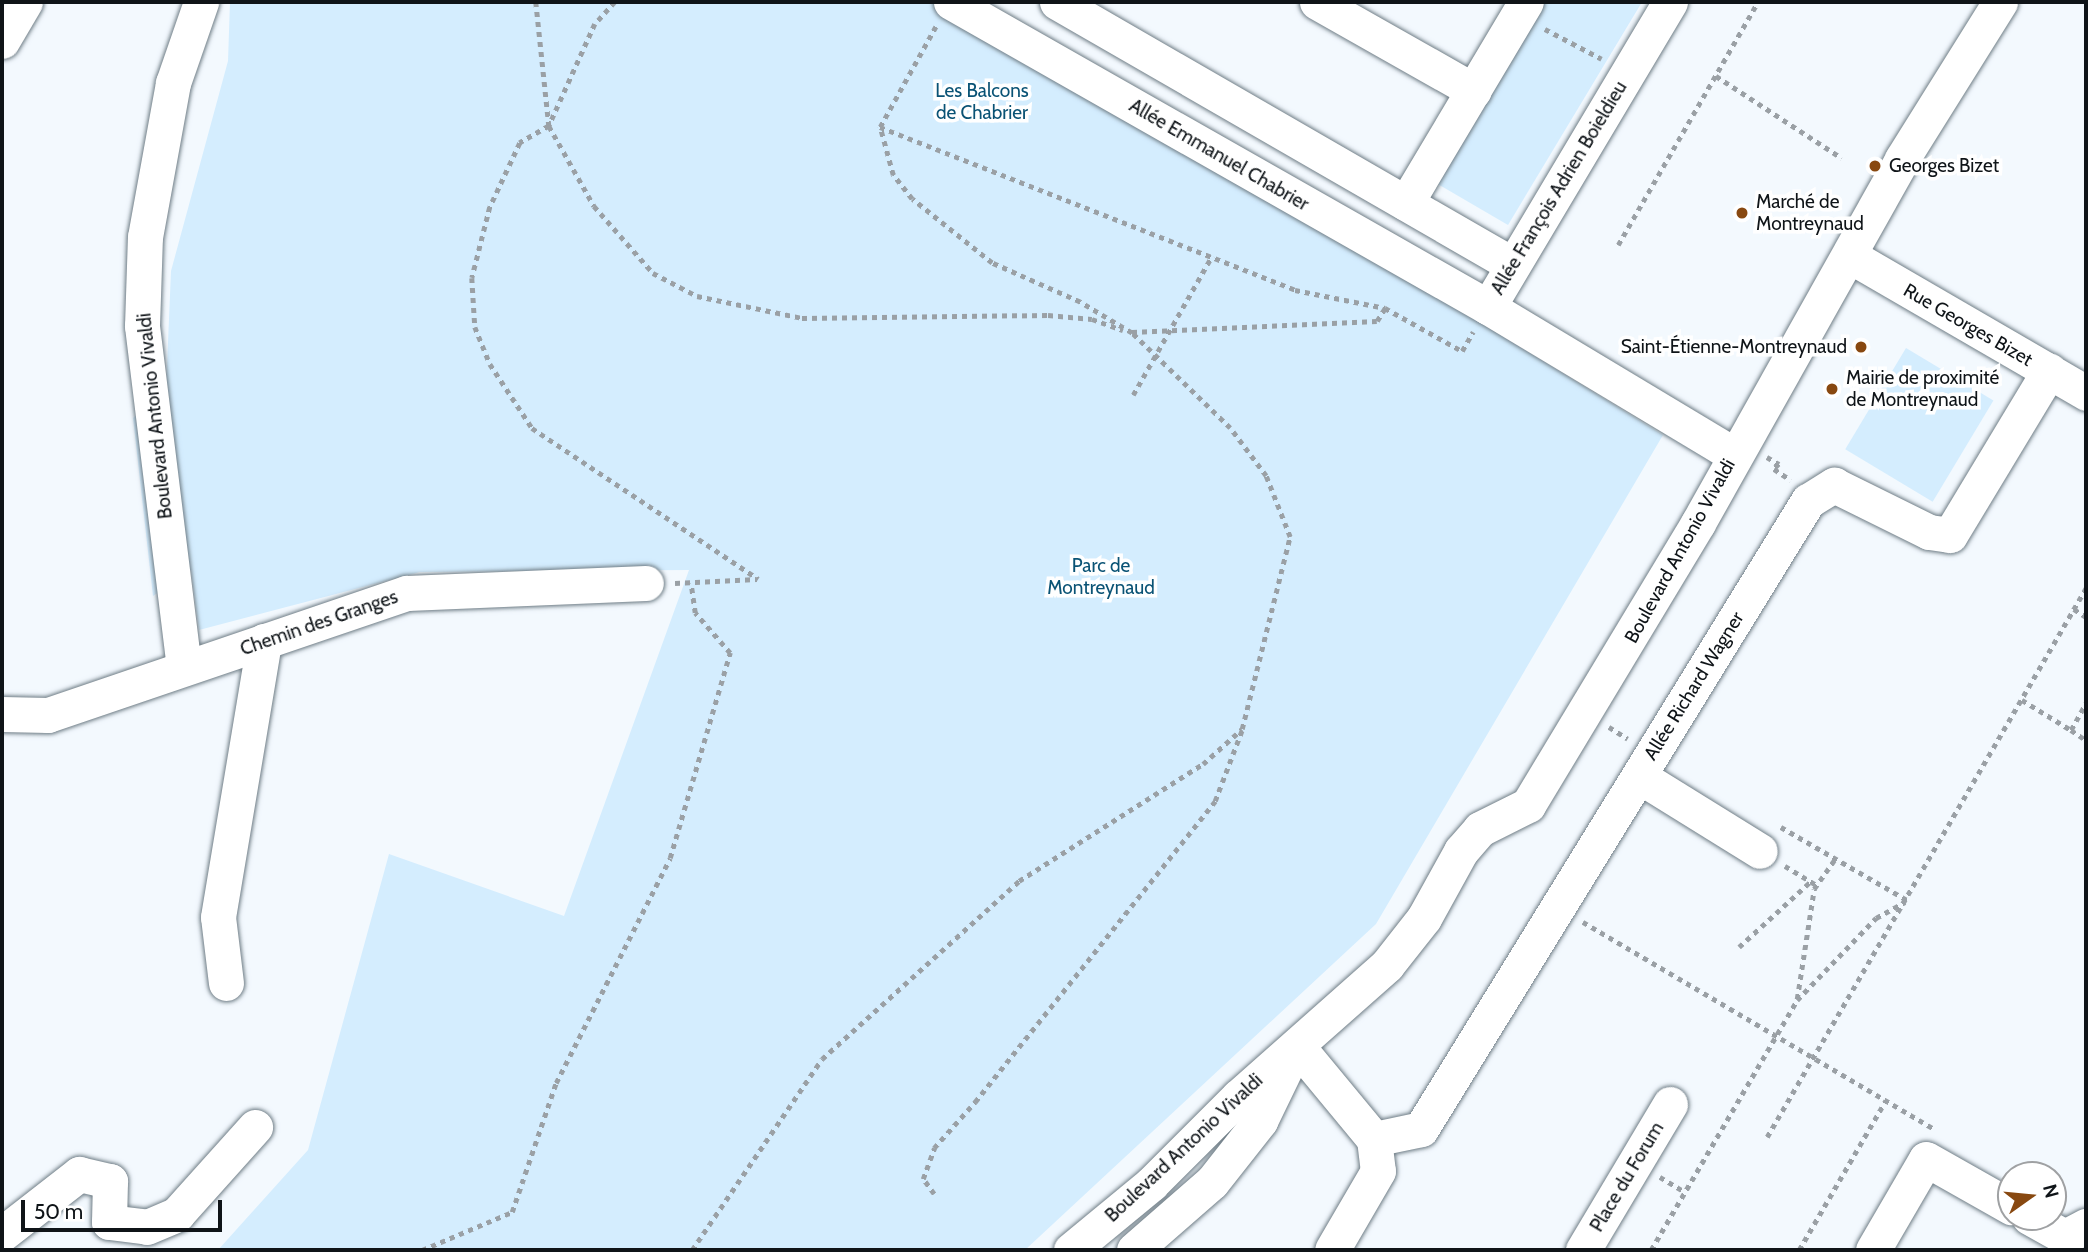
<!DOCTYPE html>
<html>
<head>
<meta charset="utf-8">
<style>
  body { margin:0 }
  #map { position:relative; width:2088px; height:1252px; overflow:hidden; background:#f3f9fe; font-family:Cabin,sans-serif }
  div>[style] { position:absolute }
  .green>* { inset:0; background:#d4edfe; transform-origin:0 0 }
  .path>* { height:4.5px; margin-top:-2.25px; transform-origin:0; background:repeating-linear-gradient(90deg,#9aa0a5 0 5px,transparent 0 10px) }
  .roads { filter:drop-shadow(0 0 2px #6f7d86) drop-shadow(0 0 2px #6f7d86) }
  .minor>* { height:35px; margin:-17.5px; padding:0 17.5px; transform-origin:17.5px; border-radius:17.5px; background:#fff }
  .dots>* { width:19px; height:19px; translate:-50% -50%; box-sizing:border-box; border:4px solid #fff; border-radius:50% }
  span { translate:-50% -50%; white-space:nowrap; text-align:center; line-height:1.15; -webkit-text-stroke:7px #fff; paint-order:stroke }
  .park-label { font-size:19px; color:#0a5375 }
  .street-label { font-size:19px; color:#0f1418 }
  .poi-label { font-size:19px; color:#0f1418 }
  .left { translate:0 -50%; text-align:left }
  .right { translate:-100% -50%; text-align:right }
  .frame { position:absolute; inset:0; border:4px solid #0f1418; pointer-events:none }
  .north { position:absolute; left:1997px; top:1161px; width:70px; height:70px; box-sizing:border-box; background:#fff; border:2px solid #9fa1a3; border-radius:50%; rotate:75deg; font-size:19px; font-weight:700; line-height:28px; text-align:center; color:#0f1418 }
  .north::after { content:''; display:block; margin:auto; width:24px; height:32px; background:#884810; clip-path:polygon(50% 0,100% 100%,50% 72%,0 100%) }
  .scale { position:absolute; left:21px; top:1200px; width:201px; height:32px; box-sizing:border-box; border:4px solid #0f1418; border-top:0; padding-left:9px; font-size:21px; line-height:24px; white-space:nowrap; color:#0f1418; -webkit-text-stroke:5px #fff; paint-order:stroke }
</style>
</head>
<body>
<div id="map">
  <div class="green">
    <div style="clip-path:polygon(230px 2px,930px 2px,1437px 296px,1663px 435px,1376px 924px,1025px 1250px,218px 1250px,308px 1150px,389px 854px,564px 916px,689px 570px,420px 572px,199px 630px,191px 570px,153px 596px,133px 418px,166px 390px,171px 271px,228px 61px)"></div>
    <div style="clip-path:polygon(1545px 2px,1642px 2px,1508px 225px,1436px 183px)"></div>
    <div style="left:1906px;top:348px;width:102px;height:118px;rotate:31deg"></div>
  </div>
  <div class="path">
    <div style="left:536px;top:2px;width:125px;rotate:84deg"></div>
    <div style="left:549px;top:126px;width:92px;rotate:60.6deg"></div>
    <div style="left:594px;top:206px;width:89px;rotate:48.6deg"></div>
    <div style="left:653px;top:273px;width:50px;rotate:27.6deg"></div>
    <div style="left:697px;top:296px;width:107px;rotate:11.8deg"></div>
    <div style="left:802px;top:318px;width:246px;rotate:-0.7deg"></div>
    <div style="left:1048px;top:315px;width:44px;rotate:5.2deg"></div>
    <div style="left:1092px;top:319px;width:33px;rotate:20deg"></div>
    <div style="left:615px;top:2px;width:30px;rotate:132deg"></div>
    <div style="left:595px;top:24px;width:112px;rotate:114.3deg"></div>
    <div style="left:549px;top:126px;width:34px;rotate:150deg"></div>
    <div style="left:520px;top:143px;width:71px;rotate:115.1deg"></div>
    <div style="left:490px;top:207px;width:73px;rotate:104.2deg"></div>
    <div style="left:472px;top:278px;width:49px;rotate:86.5deg"></div>
    <div style="left:475px;top:327px;width:40px;rotate:68deg"></div>
    <div style="left:490px;top:364px;width:77px;rotate:56.7deg"></div>
    <div style="left:532px;top:428px;width:272px;rotate:33.7deg"></div>
    <div style="left:1545px;top:29px;width:64px;rotate:27.8deg"></div>
    <div style="left:1716px;top:76px;width:150px;rotate:33.1deg"></div>
    <div style="left:880px;top:127px;width:446px;rotate:21.4deg"></div>
    <div style="left:1295px;top:290px;width:92px;rotate:11.3deg"></div>
    <div style="left:1385px;top:308px;width:88px;rotate:29.2deg"></div>
    <div style="left:1462px;top:351px;width:22px;rotate:-60deg"></div>
    <div style="left:1618px;top:245px;width:280px;rotate:-60.1deg"></div>
    <div style="left:1132px;top:332px;width:245px;rotate:-2.6deg"></div>
    <div style="left:1377px;top:321px;width:15px;rotate:-58deg"></div>
    <div style="left:1133px;top:395px;width:160px;rotate:-60.4deg"></div>
    <div style="left:1767px;top:457px;width:14px;rotate:30deg"></div>
    <div style="left:1779px;top:464px;width:7px;rotate:135deg"></div>
    <div style="left:1774px;top:469px;width:20px;rotate:33deg"></div>
    <div style="left:675px;top:583px;width:82px;rotate:-2.8deg"></div>
    <div style="left:2074px;top:609px;width:14px;rotate:34deg"></div>
    <div style="left:2022px;top:700px;width:57px;rotate:31.5deg"></div>
    <div style="left:2071px;top:730px;width:31px;rotate:-61deg"></div>
    <div style="left:1609px;top:727px;width:22px;rotate:32deg"></div>
    <div style="left:2071px;top:730px;width:18px;rotate:34deg"></div>
    <div style="left:1781px;top:827px;width:146px;rotate:30.1deg"></div>
    <div style="left:1785px;top:866px;width:37px;rotate:31deg"></div>
    <div style="left:1583px;top:922px;width:407px;rotate:30.5deg"></div>
    <div style="left:1739px;top:947px;width:98px;rotate:-42.5deg"></div>
    <div style="left:1797px;top:999px;width:111px;rotate:-81.2deg"></div>
    <div style="left:1814px;top:889px;width:37px;rotate:-55deg"></div>
    <div style="left:1767px;top:1137px;width:635px;rotate:-59.84deg"></div>
    <div style="left:1660px;top:1177px;width:29px;rotate:31deg"></div>
    <div style="left:934px;top:1194px;width:19px;rotate:-126deg"></div>
    <div style="left:923px;top:1179px;width:33px;rotate:-70deg"></div>
    <div style="left:934px;top:1148px;width:62px;rotate:-48.3deg"></div>
    <div style="left:975px;top:1102px;width:385px;rotate:-51.4deg"></div>
    <div style="left:1215px;top:801px;width:76px;rotate:-69.2deg"></div>
    <div style="left:422px;top:1250px;width:98px;rotate:-22.9deg"></div>
    <div style="left:512px;top:1212px;width:136px;rotate:-71.2deg"></div>
    <div style="left:556px;top:1083px;width:252px;rotate:-63.1deg"></div>
    <div style="left:670px;top:858px;width:214px;rotate:-73.7deg"></div>
    <div style="left:730px;top:653px;width:53px;rotate:-131.2deg"></div>
    <div style="left:695px;top:613px;width:30px;rotate:-98deg"></div>
    <div style="left:692px;top:1250px;width:231px;rotate:-55.8deg"></div>
    <div style="left:822px;top:1059px;width:266px;rotate:-42.1deg"></div>
    <div style="left:1019px;top:881px;width:218px;rotate:-32.5deg"></div>
    <div style="left:1203px;top:764px;width:52px;rotate:-41.9deg"></div>
    <div style="left:1242px;top:729px;width:198px;rotate:-76deg"></div>
    <div style="left:1290px;top:537px;width:66px;rotate:-111.5deg"></div>
    <div style="left:1266px;top:476px;width:60px;rotate:-126.9deg"></div>
    <div style="left:1230px;top:428px;width:136px;rotate:-135.9deg"></div>
    <div style="left:1132px;top:333px;width:61px;rotate:-149.2deg"></div>
    <div style="left:1080px;top:302px;width:96px;rotate:-156.1deg"></div>
    <div style="left:992px;top:263px;width:102px;rotate:-141.3deg"></div>
    <div style="left:912px;top:199px;width:31px;rotate:-128deg"></div>
    <div style="left:893px;top:175px;width:50px;rotate:-105.2deg"></div>
    <div style="left:880px;top:127px;width:115px;rotate:-61deg"></div>
    <div style="left:1651px;top:1250px;width:290px;rotate:-59.7deg"></div>
    <div style="left:1797px;top:1000px;width:114px;rotate:-46.1deg"></div>
    <div style="left:1876px;top:918px;width:33px;rotate:-29deg"></div>
    <div style="left:1799px;top:1250px;width:173px;rotate:-59.9deg"></div>
  </div>
  <div class="roads">
    <div class="minor">
      <div style="left:951px;top:2px;width:618px;rotate:29.6deg"></div>
      <div style="left:1057px;top:2px;width:526px;rotate:29.97deg"></div>
      <div style="left:1317px;top:2px;width:180px;rotate:29.5deg"></div>
      <div style="left:1670px;top:2px;width:355px;rotate:120.8deg"></div>
      <div style="left:1488px;top:307px;width:287px;rotate:31deg"></div>
      <div style="left:2px;top:41px;width:45px;rotate:-59.5deg"></div>
      <div style="left:1406px;top:203px;width:234px;rotate:-59.2deg"></div>
      <div style="left:1850px;top:256px;width:273px;rotate:30.1deg"></div>
      <div style="left:184px;top:668px;width:345px;rotate:-97deg"></div>
      <div style="left:142px;top:326px;width:89px;rotate:-88.1deg"></div>
      <div style="left:145px;top:237px;width:157px;rotate:-79.7deg"></div>
      <div style="left:173px;top:83px;width:86px;rotate:-70.9deg"></div>
      <div style="left:2px;top:714px;width:46px;rotate:1.2deg"></div>
      <div style="left:48px;top:715px;width:379px;rotate:-18.8deg"></div>
      <div style="left:407px;top:593px;width:239px;rotate:-2.4deg"></div>
      <div style="left:1639px;top:776px;width:142px;rotate:31.8deg"></div>
      <div style="left:226px;top:983px;width:66px;rotate:-96.9deg"></div>
      <div style="left:218px;top:917px;width:280px;rotate:-80.5deg"></div>
      <div style="left:1297px;top:1046px;width:121px;rotate:50.4deg"></div>
      <div style="left:1374px;top:1139px;width:32px;rotate:83deg"></div>
      <div style="left:1378px;top:1171px;width:91px;rotate:120.2deg"></div>
      <div style="left:1374px;top:1139px;width:48px;rotate:-12deg"></div>
      <div style="left:1421px;top:1129px;width:738px;rotate:-58.36deg"></div>
      <div style="left:1808px;top:501px;width:31px;rotate:-32deg"></div>
      <div style="left:1834px;top:485px;width:106px;rotate:26.3deg"></div>
      <div style="left:1929px;top:532px;width:21px;rotate:8deg"></div>
      <div style="left:1950px;top:535px;width:192px;rotate:-58.9deg"></div>
      <div style="left:2029px;top:1217px;width:41px;rotate:29.1deg"></div>
      <div style="left:2065px;top:1237px;width:24px;rotate:-28deg"></div>
      <div style="left:2px;top:1234px;width:98px;rotate:-37.9deg"></div>
      <div style="left:79px;top:1174px;width:32px;rotate:13deg"></div>
      <div style="left:110px;top:1181px;width:41px;rotate:91.4deg"></div>
      <div style="left:109px;top:1222px;width:38px;rotate:7deg"></div>
      <div style="left:147px;top:1227px;width:33px;rotate:-23deg"></div>
      <div style="left:177px;top:1214px;width:117px;rotate:-48.1deg"></div>
      <div style="left:1071px;top:1250px;width:104px;rotate:-39.5deg"></div>
      <div style="left:1151px;top:1184px;width:123px;rotate:-45deg"></div>
      <div style="left:1238px;top:1097px;width:199px;rotate:-41.5deg"></div>
      <div style="left:1387px;top:965px;width:60px;rotate:-51.8deg"></div>
      <div style="left:1424px;top:918px;width:77px;rotate:-61.1deg"></div>
      <div style="left:1461px;top:851px;width:29px;rotate:-49deg"></div>
      <div style="left:1480px;top:829px;width:54px;rotate:-26.6deg"></div>
      <div style="left:1528px;top:805px;width:329px;rotate:-58.9deg"></div>
      <div style="left:1698px;top:523px;width:417px;rotate:-60.7deg"></div>
      <div style="left:1902px;top:159px;width:185px;rotate:-58deg"></div>
      <div style="left:1134px;top:1250px;width:103px;rotate:-41.1deg"></div>
      <div style="left:1212px;top:1182px;width:78px;rotate:-51.8deg"></div>
      <div style="left:1260px;top:1121px;width:67px;rotate:-64.2deg"></div>
      <div style="left:1583px;top:1250px;width:170px;rotate:-59.2deg"></div>
      <div style="left:1873px;top:1250px;width:105px;rotate:-59.8deg"></div>
      <div style="left:1926px;top:1159px;width:98px;rotate:29.5deg"></div>
    </div>
  </div>
  <div class="dots">
    <div style="left:1875px;top:166px;background:#884810"></div>
    <div style="left:1742px;top:213px;background:#884810"></div>
    <div style="left:1861px;top:347px;background:#884810"></div>
    <div style="left:1832px;top:389px;background:#884810"></div>
  </div>
  <div class="park-label">
    <span style="left:982px;top:102px">Les Balcons<br>de Chabrier</span>
    <span style="left:1101px;top:577px">Parc de<br>Montreynaud</span>
  </div>
  <div class="street-label">
    <span style="left:1219px;top:155px;rotate:30deg">Allée Emmanuel Chabrier</span>
    <span style="left:1559px;top:188px;rotate:-59deg">Allée François Adrien Boieldieu</span>
    <span style="left:1968px;top:325px;rotate:30deg">Rue Georges Bizet</span>
    <span style="left:155px;top:416px;rotate:-96deg">Boulevard Antonio Vivaldi</span>
    <span style="left:1680px;top:551px;rotate:-61deg">Boulevard Antonio Vivaldi</span>
    <span style="left:319px;top:623px;rotate:-19deg">Chemin des Granges</span>
    <span style="left:1694px;top:686px;rotate:-58deg">Allée Richard Wagner</span>
    <span style="left:1184px;top:1148px;rotate:-43deg">Boulevard Antonio Vivaldi</span>
    <span style="left:1627px;top:1177px;rotate:-59deg">Place du Forum</span>
  </div>
  <div class="poi-label">
    <span class="left" style="left:1889px;top:166px">Georges Bizet</span>
    <span class="left" style="left:1756px;top:213px">Marché de<br>Montreynaud</span>
    <span class="right" style="left:1847px;top:347px">Saint-Étienne-Montreynaud</span>
    <span class="left" style="left:1846px;top:389px">Mairie de proximité<br>de Montreynaud</span>
  </div>
  <div class="frame"></div>
  <div class="north">N</div>
  <div class="scale">50 m</div>
</div>
</body>
</html>
